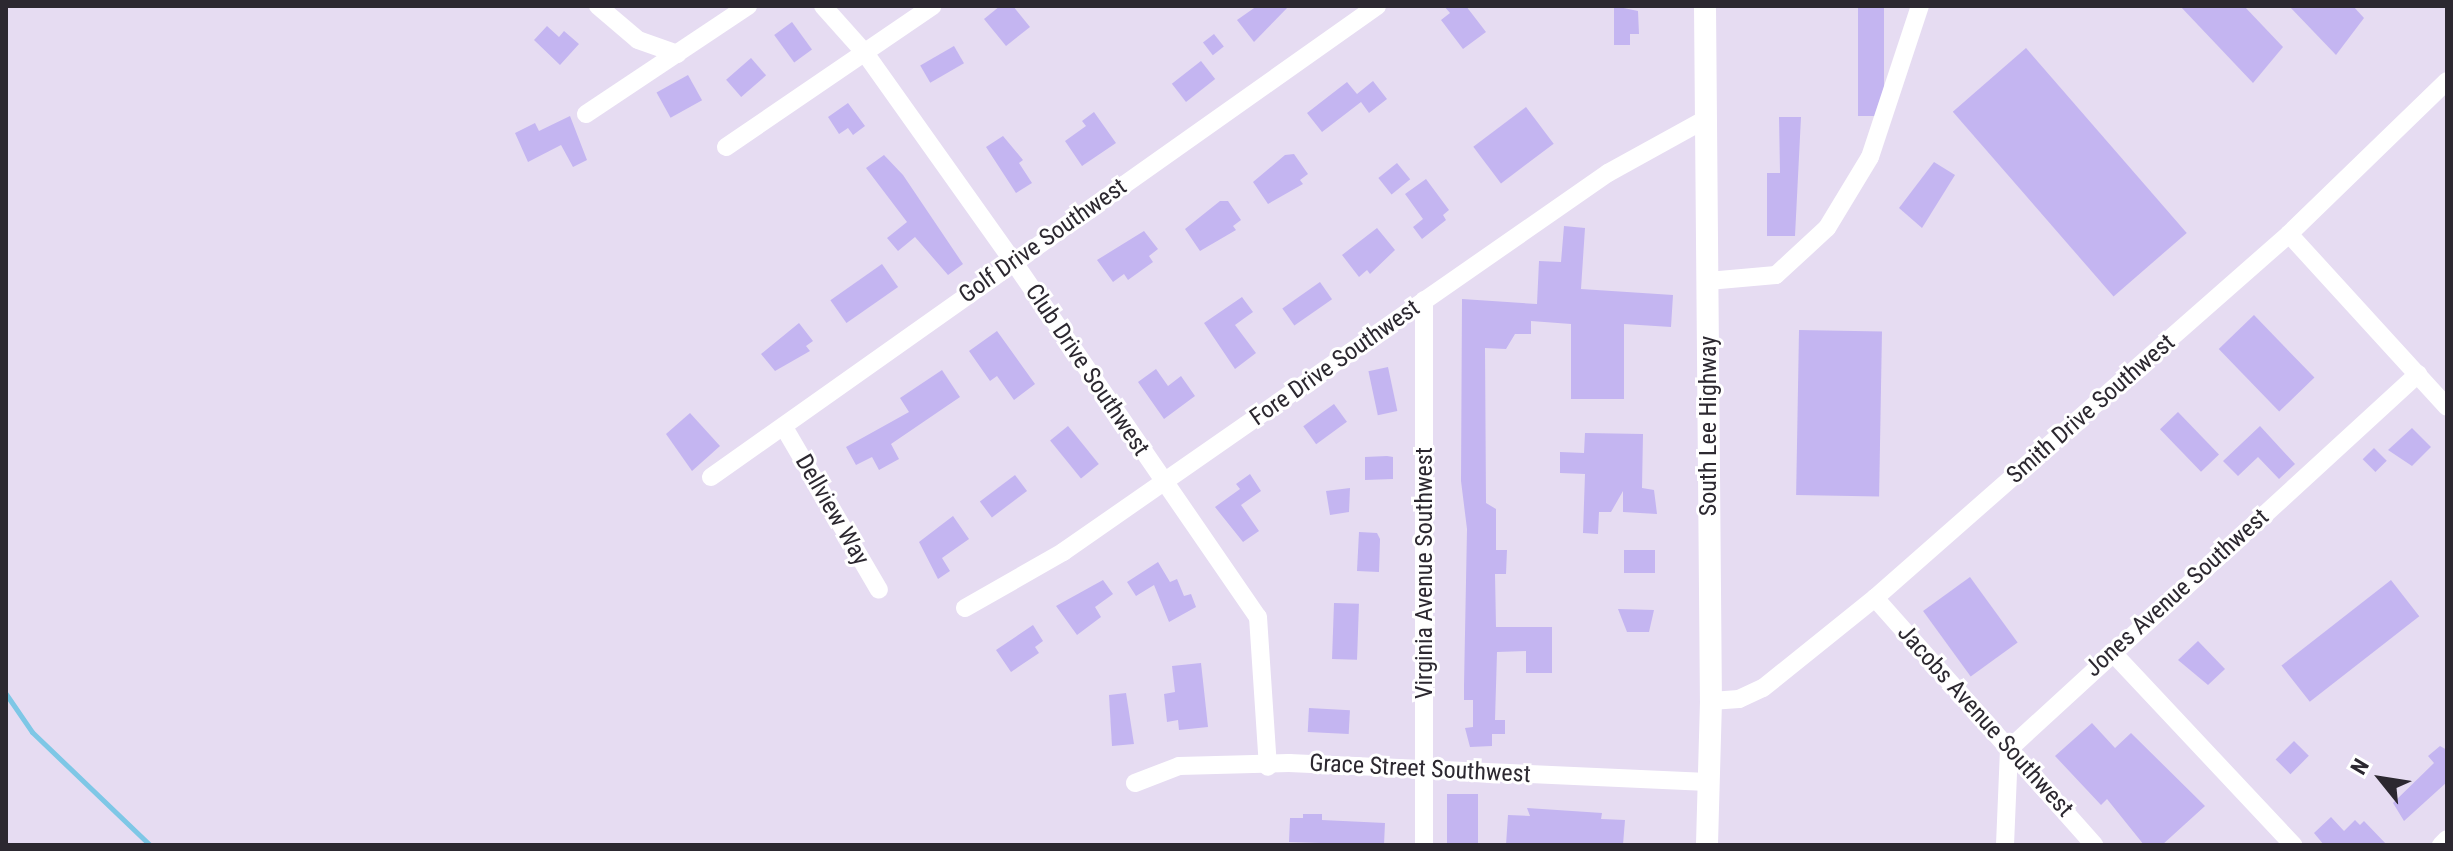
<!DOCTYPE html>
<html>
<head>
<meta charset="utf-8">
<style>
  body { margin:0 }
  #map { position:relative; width:2453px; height:851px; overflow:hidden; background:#e6dcf2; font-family:"Roboto Condensed",sans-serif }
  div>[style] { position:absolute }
  .stream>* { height:5px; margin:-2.5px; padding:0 2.5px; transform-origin:2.5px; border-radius:2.5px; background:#7ec7e6 }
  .building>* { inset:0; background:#c4b5f1; transform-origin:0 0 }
  .minor>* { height:18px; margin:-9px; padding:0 9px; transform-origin:9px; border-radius:9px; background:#fff }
  .major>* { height:22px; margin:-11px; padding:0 11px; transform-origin:11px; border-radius:11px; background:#fff }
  span { translate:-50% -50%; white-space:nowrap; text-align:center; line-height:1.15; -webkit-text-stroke:6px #fff; paint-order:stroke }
  .street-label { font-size:24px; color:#2c2830 }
  .frame { position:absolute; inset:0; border:8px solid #2c2830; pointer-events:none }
  .north { position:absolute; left:2341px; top:739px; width:80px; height:80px; -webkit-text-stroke:6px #fff; paint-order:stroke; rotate:300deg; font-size:22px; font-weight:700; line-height:32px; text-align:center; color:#2c2830 }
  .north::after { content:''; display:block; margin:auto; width:28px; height:36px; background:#2c2830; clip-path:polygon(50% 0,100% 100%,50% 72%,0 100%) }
</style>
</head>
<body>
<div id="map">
  <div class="stream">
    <div style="left:6px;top:694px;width:46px;rotate:55.6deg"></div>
    <div style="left:32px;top:732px;width:163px;rotate:43.8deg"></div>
  </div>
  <div class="building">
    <div style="clip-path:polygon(1000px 6px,1013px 6px,1030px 27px,1006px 46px,984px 19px)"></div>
    <div style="clip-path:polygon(1257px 6px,1289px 6px,1254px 42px,1237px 20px)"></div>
    <div style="clip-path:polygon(1444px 6px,1466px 6px,1486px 32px,1463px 49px,1441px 20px,1450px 13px)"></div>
    <div style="clip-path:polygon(1614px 6px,1638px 11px,1639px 34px,1630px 34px,1630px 45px,1614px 45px)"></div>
    <div style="left:1858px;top:6px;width:26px;height:110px"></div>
    <div style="clip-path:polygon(2180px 6px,2244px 6px,2283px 47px,2253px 83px)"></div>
    <div style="clip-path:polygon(2289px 6px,2353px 6px,2364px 18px,2336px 55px)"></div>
    <div style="left:792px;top:22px;width:34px;height:22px;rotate:54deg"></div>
    <div style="clip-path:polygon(547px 26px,559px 37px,564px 31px,579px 44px,560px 65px,534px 40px)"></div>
    <div style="left:1214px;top:34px;width:16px;height:14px;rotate:52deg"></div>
    <div style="left:954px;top:46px;width:20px;height:39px;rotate:60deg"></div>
    <div style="left:2026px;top:48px;width:245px;height:97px;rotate:49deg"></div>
    <div style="left:751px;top:58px;width:23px;height:33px;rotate:49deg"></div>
    <div style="left:1201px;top:61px;width:23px;height:37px;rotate:52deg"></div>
    <div style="left:688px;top:75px;width:29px;height:36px;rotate:61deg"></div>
    <div style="clip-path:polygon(1373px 81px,1387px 99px,1369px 113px,1361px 102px,1322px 132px,1307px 113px,1347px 82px,1357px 94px)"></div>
    <div style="clip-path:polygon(848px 103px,865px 126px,853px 135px,848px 128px,839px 134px,828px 117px)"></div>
    <div style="left:1526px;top:107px;width:46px;height:66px;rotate:53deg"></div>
    <div style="clip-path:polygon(1094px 112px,1116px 143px,1082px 166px,1065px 141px,1086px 126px,1082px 121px)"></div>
    <div style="clip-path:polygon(570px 116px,587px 160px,573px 167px,561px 145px,528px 162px,515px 133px,535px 123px,539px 131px)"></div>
    <div style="clip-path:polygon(1779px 117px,1801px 117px,1795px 236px,1767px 236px,1767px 173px,1780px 173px)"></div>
    <div style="clip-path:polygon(1003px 136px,1023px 160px,1019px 163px,1032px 183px,1016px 193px,986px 147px)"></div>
    <div style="clip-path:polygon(1294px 154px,1308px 174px,1300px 180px,1303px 184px,1268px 204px,1253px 182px,1285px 155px)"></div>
    <div style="clip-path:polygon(884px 155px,903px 175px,963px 264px,948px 275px,915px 237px,898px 251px,887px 238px,907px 222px,866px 168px)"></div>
    <div style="clip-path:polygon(1934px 162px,1955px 175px,1922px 228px,1899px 208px)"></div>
    <div style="left:1397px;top:163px;width:21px;height:24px;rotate:51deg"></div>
    <div style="clip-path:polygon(1426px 179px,1449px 210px,1443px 215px,1446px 220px,1422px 239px,1413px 227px,1423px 219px,1405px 194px)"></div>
    <div style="clip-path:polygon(1220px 201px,1228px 201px,1241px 220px,1233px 226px,1236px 230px,1200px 251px,1185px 229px)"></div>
    <div style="clip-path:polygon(1564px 226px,1585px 228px,1581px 289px,1673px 295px,1671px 327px,1624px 324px,1624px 399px,1571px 399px,1571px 324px,1531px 321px,1531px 334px,1515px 334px,1506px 349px,1485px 348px,1486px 503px,1496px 509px,1496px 550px,1507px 550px,1506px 574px,1495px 574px,1496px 627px,1552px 627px,1552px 673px,1526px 673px,1526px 651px,1497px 652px,1495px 720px,1505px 720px,1505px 734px,1492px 734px,1492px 746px,1470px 747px,1465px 728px,1473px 727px,1473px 700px,1464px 700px,1464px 685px,1467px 529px,1461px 481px,1462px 299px,1537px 304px,1539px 261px,1561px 262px)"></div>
    <div style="clip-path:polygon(1377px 228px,1395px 250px,1370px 274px,1367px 270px,1359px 277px,1342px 255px)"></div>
    <div style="clip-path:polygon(1144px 231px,1158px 249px,1149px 256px,1153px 262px,1128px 280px,1124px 274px,1113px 282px,1097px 260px)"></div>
    <div style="left:882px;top:264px;width:28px;height:63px;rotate:55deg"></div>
    <div style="left:1320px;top:282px;width:21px;height:46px;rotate:55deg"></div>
    <div style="clip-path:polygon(1242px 297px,1253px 312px,1235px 325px,1256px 353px,1235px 369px,1204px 323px)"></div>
    <div style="left:2254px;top:315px;width:87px;height:49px;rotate:46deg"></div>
    <div style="clip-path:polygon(799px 323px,813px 341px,806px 346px,810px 351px,775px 371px,761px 354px)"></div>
    <div style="left:1799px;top:330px;width:83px;height:165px;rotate:1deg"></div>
    <div style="clip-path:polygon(997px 331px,1035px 384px,1014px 400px,997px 376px,990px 381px,969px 351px)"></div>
    <div style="left:1388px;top:367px;width:45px;height:20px;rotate:78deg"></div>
    <div style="clip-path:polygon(1156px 369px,1168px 386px,1181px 376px,1195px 396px,1164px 419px,1138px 382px)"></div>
    <div style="clip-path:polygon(942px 370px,960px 397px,891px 444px,899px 459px,879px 470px,872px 457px,856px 465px,846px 447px,909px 412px,900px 398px)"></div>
    <div style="left:1334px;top:404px;width:22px;height:38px;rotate:54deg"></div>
    <div style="left:2178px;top:412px;width:59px;height:25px;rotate:46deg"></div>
    <div style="clip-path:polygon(690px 413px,720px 446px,692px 471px,666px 434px)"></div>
    <div style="left:1068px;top:426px;width:49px;height:23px;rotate:51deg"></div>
    <div style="clip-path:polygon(2260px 426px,2295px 464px,2279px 479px,2258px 457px,2238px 476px,2223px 461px)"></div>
    <div style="clip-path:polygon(2412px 428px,2431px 447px,2412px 466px,2388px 450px)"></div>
    <div style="clip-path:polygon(1585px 433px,1643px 434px,1642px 488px,1654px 490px,1657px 514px,1623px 512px,1623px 491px,1611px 512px,1599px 512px,1598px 534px,1583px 533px,1585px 474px,1560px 473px,1560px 452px,1584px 453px)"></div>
    <div style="left:2374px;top:448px;width:18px;height:16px;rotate:45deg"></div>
    <div style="clip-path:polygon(1387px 456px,1393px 457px,1393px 479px,1365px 480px,1365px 457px)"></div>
    <div style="clip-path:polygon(1250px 474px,1261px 491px,1241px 505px,1259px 531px,1243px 542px,1215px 507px,1240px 489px,1236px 484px)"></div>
    <div style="left:1015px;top:475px;width:20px;height:44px;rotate:53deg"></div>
    <div style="clip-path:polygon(1350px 488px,1349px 512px,1330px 515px,1326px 491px)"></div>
    <div style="clip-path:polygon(953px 516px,969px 539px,942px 558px,950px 571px,938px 579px,919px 542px)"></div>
    <div style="clip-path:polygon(1359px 532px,1377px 533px,1380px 539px,1379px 572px,1357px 571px)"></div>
    <div style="left:1624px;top:550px;width:31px;height:23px"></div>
    <div style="clip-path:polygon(1158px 562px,1170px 582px,1177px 579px,1184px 596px,1191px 594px,1196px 607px,1169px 622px,1154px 585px,1136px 596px,1127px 582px)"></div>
    <div style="left:1970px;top:577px;width:81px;height:58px;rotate:54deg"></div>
    <div style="clip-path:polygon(1103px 580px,1113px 594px,1095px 607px,1101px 617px,1077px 635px,1056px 606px)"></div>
    <div style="left:2391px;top:580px;width:46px;height:139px;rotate:52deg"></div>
    <div style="left:1334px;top:603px;width:25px;height:56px;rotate:2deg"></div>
    <div style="clip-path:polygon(1618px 609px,1654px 610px,1649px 632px,1627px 632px)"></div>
    <div style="clip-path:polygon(1033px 625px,1043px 641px,1035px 647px,1039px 653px,1011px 672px,996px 650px)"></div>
    <div style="clip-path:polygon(2198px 641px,2225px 669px,2208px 685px,2178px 660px)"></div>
    <div style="clip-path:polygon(1201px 663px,1208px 727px,1179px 730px,1178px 720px,1167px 722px,1164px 694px,1175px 692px,1172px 666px)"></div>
    <div style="clip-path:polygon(1126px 693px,1134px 744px,1112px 746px,1109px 695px)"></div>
    <div style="left:1309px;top:708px;width:41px;height:24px;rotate:3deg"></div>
    <div style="clip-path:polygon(2092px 723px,2115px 748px,2131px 733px,2205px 806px,2162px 845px,2144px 845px,2107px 799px,2101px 805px,2055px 756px)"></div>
    <div style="left:2294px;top:741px;width:21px;height:26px;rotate:45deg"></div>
    <div style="clip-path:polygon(2440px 746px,2447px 750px,2447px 782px,2404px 821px,2393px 803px,2434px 763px,2428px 756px)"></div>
    <div style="left:1447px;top:794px;width:31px;height:49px"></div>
    <div style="clip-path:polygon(1527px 808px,1602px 813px,1601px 819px,1625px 820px,1623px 845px,1506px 845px,1508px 815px,1530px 816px)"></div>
    <div style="clip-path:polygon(1303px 814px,1322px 814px,1322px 820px,1385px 823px,1384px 845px,1289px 842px,1290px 818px,1303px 818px)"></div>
    <div style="clip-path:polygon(2331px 817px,2344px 831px,2355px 820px,2360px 825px,2364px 821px,2387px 845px,2324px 845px,2314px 833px)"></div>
  </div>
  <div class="minor">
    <div style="left:598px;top:6px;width:52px;rotate:40.4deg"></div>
    <div style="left:638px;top:40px;width:42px;rotate:19.3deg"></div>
    <div style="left:823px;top:6px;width:63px;rotate:48.2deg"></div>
    <div style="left:865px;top:53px;width:255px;rotate:54.6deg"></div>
    <div style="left:1013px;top:261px;width:432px;rotate:55.5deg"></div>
    <div style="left:1258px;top:617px;width:150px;rotate:86.2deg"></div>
    <div style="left:586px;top:114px;width:195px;rotate:-33.7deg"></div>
    <div style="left:726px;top:147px;width:250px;rotate:-34.3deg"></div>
    <div style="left:2289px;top:234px;width:234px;rotate:47.6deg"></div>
    <div style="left:1708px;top:281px;width:68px;rotate:-5deg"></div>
    <div style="left:1776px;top:275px;width:69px;rotate:-42.7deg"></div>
    <div style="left:1827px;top:228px;width:83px;rotate:-58.8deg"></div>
    <div style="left:1870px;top:157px;width:159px;rotate:-71.7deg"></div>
    <div style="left:785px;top:429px;width:186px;rotate:59.7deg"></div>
    <div style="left:711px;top:477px;width:816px;rotate:-35.27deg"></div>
    <div style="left:1875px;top:598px;width:330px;rotate:48.4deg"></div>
    <div style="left:965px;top:608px;width:113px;rotate:-29.7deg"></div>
    <div style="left:1063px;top:552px;width:664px;rotate:-34.82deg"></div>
    <div style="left:1608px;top:173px;width:112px;rotate:-28.9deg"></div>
    <div style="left:2112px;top:652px;width:265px;rotate:46.8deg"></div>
    <div style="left:1711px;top:701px;width:28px;rotate:-4deg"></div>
    <div style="left:1739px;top:699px;width:26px;rotate:-25deg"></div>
    <div style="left:1763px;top:688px;width:144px;rotate:-38.8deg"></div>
    <div style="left:1875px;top:598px;width:551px;rotate:-41.32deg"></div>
    <div style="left:2289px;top:234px;width:220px;rotate:-44.1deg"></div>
    <div style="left:1135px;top:783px;width:47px;rotate:-21.1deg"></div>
    <div style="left:1179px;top:766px;width:110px;rotate:-1.6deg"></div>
    <div style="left:1289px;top:763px;width:419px;rotate:2.6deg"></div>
    <div style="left:1424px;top:845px;width:545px;rotate:-90deg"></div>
    <div style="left:2005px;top:845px;width:96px;rotate:-87.6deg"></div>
    <div style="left:2009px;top:749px;width:555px;rotate:-42.52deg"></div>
    <div style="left:2441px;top:845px;width:8px;rotate:-45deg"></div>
  </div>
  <div class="major">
    <div style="left:1705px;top:6px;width:695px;rotate:89.51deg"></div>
    <div style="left:1711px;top:701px;width:144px;rotate:91.6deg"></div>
  </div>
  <div class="street-label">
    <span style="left:1043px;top:241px;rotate:-35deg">Golf Drive Southwest</span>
    <span style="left:1335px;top:363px;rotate:-35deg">Fore Drive Southwest</span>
    <span style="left:1087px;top:370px;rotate:56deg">Club Drive Southwest</span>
    <span style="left:2091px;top:409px;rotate:-41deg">Smith Drive Southwest</span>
    <span style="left:1709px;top:426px;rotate:-90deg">South Lee Highway</span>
    <span style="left:832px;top:510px;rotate:60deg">Dellview Way</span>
    <span style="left:1425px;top:573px;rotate:-90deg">Virginia Avenue Southwest</span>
    <span style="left:2177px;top:593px;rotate:-42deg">Jones Avenue Southwest</span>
    <span style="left:1985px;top:721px;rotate:48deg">Jacobs Avenue Southwest</span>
    <span style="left:1420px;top:769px;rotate:3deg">Grace Street Southwest</span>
  </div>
  <div class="frame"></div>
  <div class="north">N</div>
</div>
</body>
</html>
